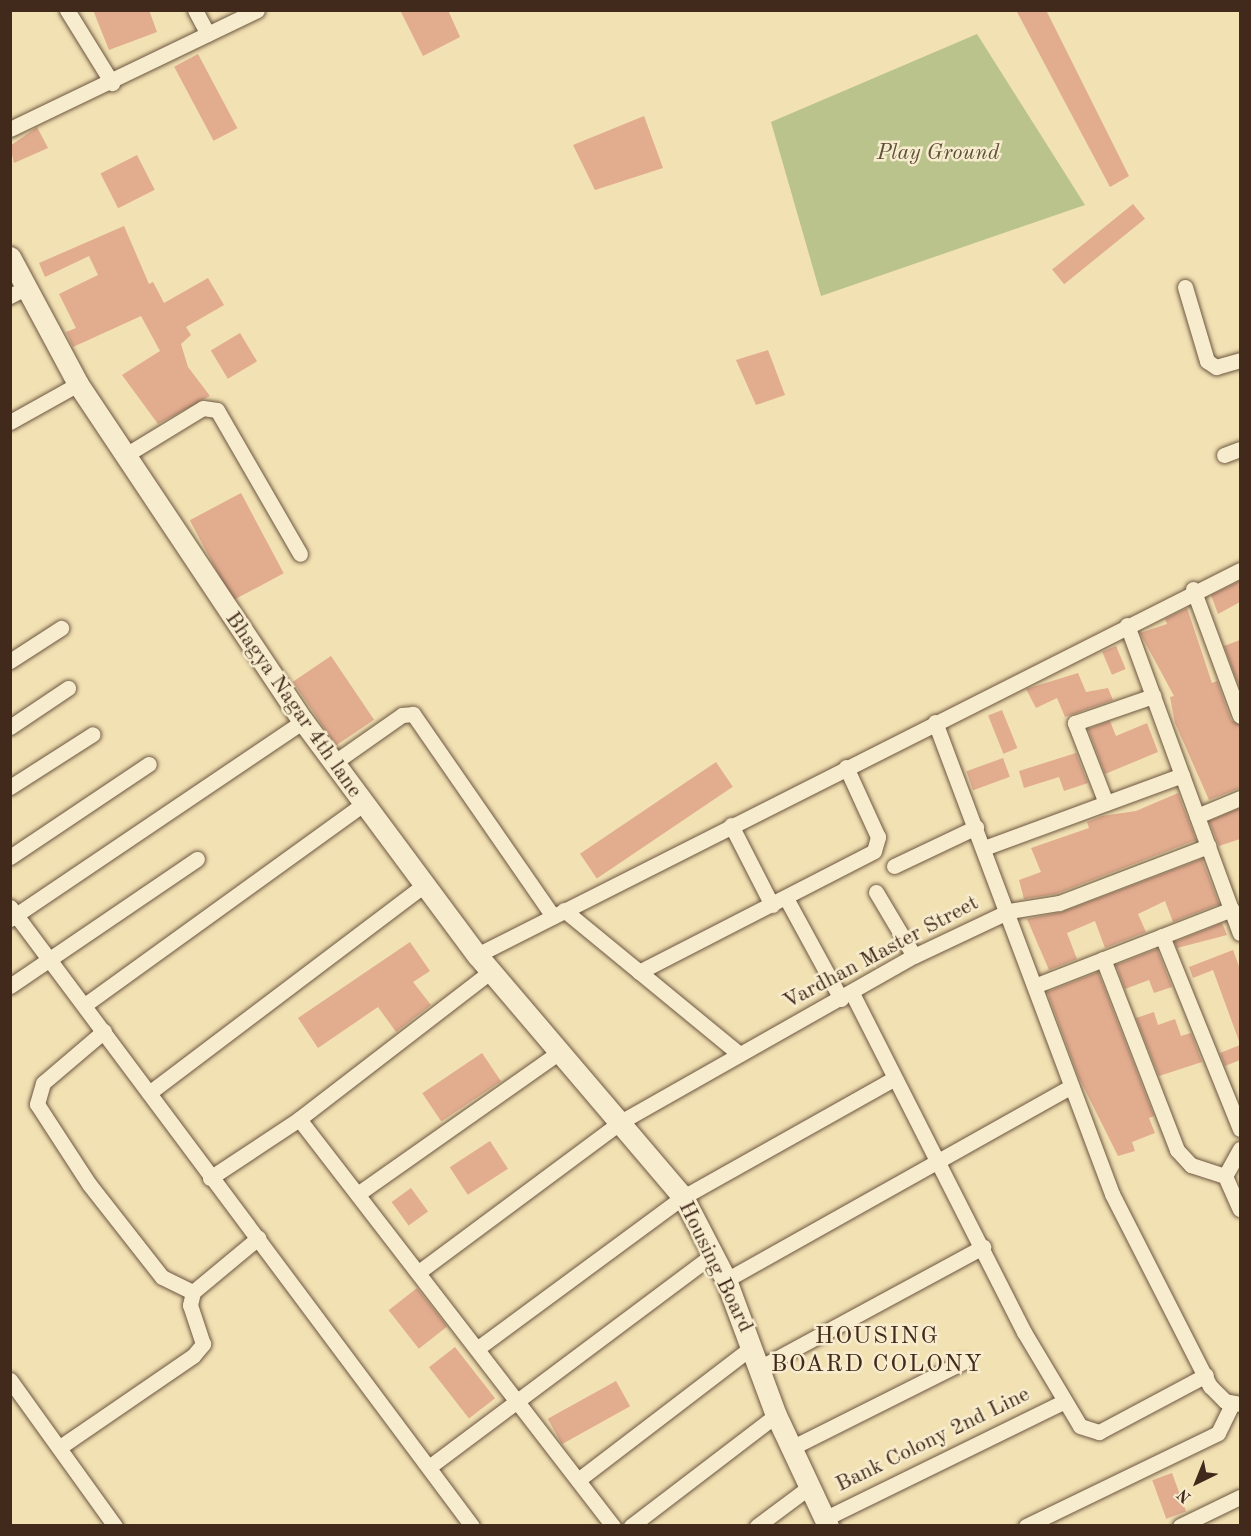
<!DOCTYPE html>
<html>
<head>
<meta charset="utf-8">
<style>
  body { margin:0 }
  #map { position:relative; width:1251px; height:1536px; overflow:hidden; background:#f2e1b3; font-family:"Old Standard TT",serif }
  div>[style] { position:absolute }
  .green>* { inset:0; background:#bac38c }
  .building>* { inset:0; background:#e2ac8f; transform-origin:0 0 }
  .roads { filter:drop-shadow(0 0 2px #6d5741) drop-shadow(0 0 2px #6d5741) }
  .street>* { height:15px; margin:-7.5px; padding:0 7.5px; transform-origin:7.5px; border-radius:7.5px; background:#f7ecce }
  .secondary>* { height:21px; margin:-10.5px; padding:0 10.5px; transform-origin:10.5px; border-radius:10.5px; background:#f7ecce }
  span { translate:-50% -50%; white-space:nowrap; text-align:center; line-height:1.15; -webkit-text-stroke:5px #f7ecce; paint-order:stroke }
  .park-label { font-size:22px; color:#5f5037; font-style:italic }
  .street-label { font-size:22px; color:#41291b }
  .neighbourhood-label { font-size:24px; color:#41291b; letter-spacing:1.5px }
  .frame { position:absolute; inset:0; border:12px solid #41291b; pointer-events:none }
  .north { position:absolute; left:1167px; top:1452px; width:60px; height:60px; -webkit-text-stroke:4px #f7ecce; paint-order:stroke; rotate:223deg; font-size:16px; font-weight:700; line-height:24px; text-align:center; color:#41291b }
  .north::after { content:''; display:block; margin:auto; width:21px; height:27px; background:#41291b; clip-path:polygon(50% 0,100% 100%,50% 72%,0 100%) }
</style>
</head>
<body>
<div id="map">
  <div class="green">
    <div style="clip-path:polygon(977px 34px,1085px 205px,821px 296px,771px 122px)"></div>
  </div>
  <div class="building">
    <div style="clip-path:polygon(93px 10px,149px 10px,157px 32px,109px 50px)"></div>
    <div style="clip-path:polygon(400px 10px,448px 10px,460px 37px,423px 56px)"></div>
    <div style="clip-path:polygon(1016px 10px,1046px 10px,1129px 176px,1110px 187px)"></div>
    <div style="left:198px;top:54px;width:84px;height:27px;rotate:62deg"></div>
    <div style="clip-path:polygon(644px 116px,663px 168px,595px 190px,573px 145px)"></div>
    <div style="clip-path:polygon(37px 127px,48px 148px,14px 163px,10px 146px)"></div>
    <div style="left:137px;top:155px;width:39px;height:41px;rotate:63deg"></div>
    <div style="left:1133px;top:204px;width:19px;height:104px;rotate:51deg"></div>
    <div style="clip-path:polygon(124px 226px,149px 284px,153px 282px,164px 303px,208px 278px,224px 305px,186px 327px,191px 335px,181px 344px,188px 367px,210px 396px,158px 424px,122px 375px,160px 351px,141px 316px,73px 347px,66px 332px,76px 328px,59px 294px,98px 275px,89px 256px,45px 277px,39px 263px)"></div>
    <div style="left:240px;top:333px;width:33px;height:34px;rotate:59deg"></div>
    <div style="clip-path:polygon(768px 350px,785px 395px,756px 405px,736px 360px)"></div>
    <div style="left:241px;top:493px;width:91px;height:58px;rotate:62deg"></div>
    <div style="clip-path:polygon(1240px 581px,1240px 602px,1218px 614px,1211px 595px)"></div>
    <div style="clip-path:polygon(1187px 608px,1212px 683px,1217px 681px,1231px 720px,1240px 725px,1240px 788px,1209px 800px,1175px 723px,1170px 697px,1174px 696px,1140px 633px,1167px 624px,1165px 619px)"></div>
    <div style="clip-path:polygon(1240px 640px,1240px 689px,1224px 646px)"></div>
    <div style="left:1116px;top:646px;width:25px;height:15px;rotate:67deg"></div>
    <div style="left:331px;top:656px;width:77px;height:46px;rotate:56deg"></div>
    <div style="clip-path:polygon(1078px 673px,1086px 692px,1108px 688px,1113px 700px,1065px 717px,1057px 698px,1036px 708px,1026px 689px)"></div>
    <div style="left:1002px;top:710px;width:41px;height:15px;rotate:68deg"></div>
    <div style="clip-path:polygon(1110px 721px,1116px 736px,1147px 723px,1158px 752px,1105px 774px,1088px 729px)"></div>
    <div style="clip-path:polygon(1076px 753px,1088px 783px,1064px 791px,1059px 777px,1024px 788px,1019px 771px)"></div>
    <div style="left:1003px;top:758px;width:20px;height:39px;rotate:70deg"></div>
    <div style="left:716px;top:762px;width:30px;height:164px;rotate:56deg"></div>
    <div style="clip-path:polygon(1178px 793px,1196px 840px,1056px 894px,1024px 899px,1019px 880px,1041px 872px,1031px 848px,1089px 828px,1087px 822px,1102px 816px,1136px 811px)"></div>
    <div style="clip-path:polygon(1240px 808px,1240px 839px,1219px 846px,1209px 821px)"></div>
    <div style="clip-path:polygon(1202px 859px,1219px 904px,1173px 922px,1165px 901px,1138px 914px,1146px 932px,1105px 948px,1095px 921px,1067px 933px,1077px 959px,1049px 970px,1027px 919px,1062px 912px)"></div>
    <div style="clip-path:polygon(1222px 923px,1227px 935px,1177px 948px,1175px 942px)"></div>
    <div style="clip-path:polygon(410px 942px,430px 971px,413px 982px,431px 1005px,396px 1032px,378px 1007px,318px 1048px,298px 1018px)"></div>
    <div style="clip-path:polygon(1157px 949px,1172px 987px,1154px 993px,1149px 980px,1125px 989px,1116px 965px)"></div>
    <div style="clip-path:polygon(1233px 950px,1240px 969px,1239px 1041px,1213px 970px,1193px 978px,1189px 967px)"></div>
    <div style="clip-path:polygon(1098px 972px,1154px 1116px,1149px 1118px,1155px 1133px,1132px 1142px,1135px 1151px,1118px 1156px,1079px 1078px,1047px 992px)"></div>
    <div style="clip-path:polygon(1154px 1012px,1158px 1025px,1175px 1019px,1181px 1036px,1191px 1033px,1202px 1062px,1159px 1076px,1136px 1018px)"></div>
    <div style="clip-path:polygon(1240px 1045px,1240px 1060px,1225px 1066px,1220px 1053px)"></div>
    <div style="left:482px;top:1053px;width:34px;height:72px;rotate:56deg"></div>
    <div style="left:490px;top:1141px;width:33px;height:48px;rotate:57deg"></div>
    <div style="left:411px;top:1188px;width:29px;height:24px;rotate:54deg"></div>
    <div style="left:417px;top:1288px;width:49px;height:36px;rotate:52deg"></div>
    <div style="left:455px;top:1347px;width:65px;height:33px;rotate:52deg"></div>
    <div style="left:616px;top:1381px;width:29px;height:78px;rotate:61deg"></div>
    <div style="left:1172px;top:1473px;width:41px;height:21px;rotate:70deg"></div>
  </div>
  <div class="roads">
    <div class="street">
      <div style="left:67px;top:10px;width:86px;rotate:58.3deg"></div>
      <div style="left:195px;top:10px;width:27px;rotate:62deg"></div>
      <div style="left:10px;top:129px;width:274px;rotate:-25.7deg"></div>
      <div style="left:1185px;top:287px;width:77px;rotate:73.4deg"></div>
      <div style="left:1207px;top:361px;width:11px;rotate:34deg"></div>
      <div style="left:1216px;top:367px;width:25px;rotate:-16deg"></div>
      <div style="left:10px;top:296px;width:15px;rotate:-28deg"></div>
      <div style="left:10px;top:422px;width:78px;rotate:-29.2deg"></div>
      <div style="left:1224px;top:455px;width:17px;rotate:-21deg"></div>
      <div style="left:124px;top:456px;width:92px;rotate:-31.3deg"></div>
      <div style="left:203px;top:408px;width:14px;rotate:8deg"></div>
      <div style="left:217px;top:410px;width:166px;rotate:60deg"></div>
      <div style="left:1193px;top:589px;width:135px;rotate:69.7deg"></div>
      <div style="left:1127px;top:625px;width:328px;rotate:69.9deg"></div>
      <div style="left:10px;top:661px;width:61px;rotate:-32.9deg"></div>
      <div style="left:935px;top:722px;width:504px;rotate:69.44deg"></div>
      <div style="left:1112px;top:1194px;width:216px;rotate:63deg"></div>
      <div style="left:1210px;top:1386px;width:21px;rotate:45deg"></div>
      <div style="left:1225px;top:1401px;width:15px;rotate:11deg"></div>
      <div style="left:10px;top:727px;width:70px;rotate:-33.9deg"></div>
      <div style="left:335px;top:762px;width:82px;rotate:-35deg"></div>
      <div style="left:402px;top:715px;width:11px;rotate:-5deg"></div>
      <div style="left:413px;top:714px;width:246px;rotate:55.3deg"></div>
      <div style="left:10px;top:787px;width:98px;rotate:-32.6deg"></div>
      <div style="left:1106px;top:803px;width:86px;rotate:-111.2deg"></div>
      <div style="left:1075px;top:723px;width:83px;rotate:-19.1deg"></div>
      <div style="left:1197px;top:816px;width:47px;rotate:-22.7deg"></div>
      <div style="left:731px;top:825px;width:90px;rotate:62.9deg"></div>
      <div style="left:984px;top:848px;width:211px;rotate:-20.2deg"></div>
      <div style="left:10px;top:857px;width:167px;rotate:-33.8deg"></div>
      <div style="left:894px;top:866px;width:91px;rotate:-25.4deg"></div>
      <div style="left:876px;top:892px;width:74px;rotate:59.3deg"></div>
      <div style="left:786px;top:898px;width:115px;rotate:61.4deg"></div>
      <div style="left:10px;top:907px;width:772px;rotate:53.26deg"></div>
      <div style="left:564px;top:910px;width:227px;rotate:39.4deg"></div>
      <div style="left:10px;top:919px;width:354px;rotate:-34deg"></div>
      <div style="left:1162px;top:936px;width:208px;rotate:68deg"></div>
      <div style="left:477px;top:955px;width:855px;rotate:-26.77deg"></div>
      <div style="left:1103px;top:959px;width:205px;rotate:68.8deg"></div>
      <div style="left:1177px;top:1150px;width:21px;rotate:47deg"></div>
      <div style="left:1191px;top:1165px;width:36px;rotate:18deg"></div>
      <div style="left:639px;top:972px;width:264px;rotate:-27.2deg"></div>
      <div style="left:874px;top:851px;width:15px;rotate:-74deg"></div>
      <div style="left:878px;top:837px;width:77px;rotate:-114.6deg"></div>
      <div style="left:1037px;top:985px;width:209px;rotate:-21.3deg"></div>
      <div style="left:10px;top:986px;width:226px;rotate:-34.2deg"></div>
      <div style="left:852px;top:993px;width:380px;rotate:63.1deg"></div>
      <div style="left:1024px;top:1332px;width:109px;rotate:59.2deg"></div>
      <div style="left:1080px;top:1426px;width:20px;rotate:18deg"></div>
      <div style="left:1099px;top:1432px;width:121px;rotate:-28deg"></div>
      <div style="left:86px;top:1004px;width:342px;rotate:-35.8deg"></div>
      <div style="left:104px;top:1031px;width:80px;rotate:139.6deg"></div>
      <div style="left:43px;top:1083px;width:22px;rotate:106deg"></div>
      <div style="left:37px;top:1104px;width:95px;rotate:57deg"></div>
      <div style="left:89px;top:1184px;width:118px;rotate:51.9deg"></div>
      <div style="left:162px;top:1277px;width:34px;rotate:26deg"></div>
      <div style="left:149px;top:1093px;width:345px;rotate:-37.1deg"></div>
      <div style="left:299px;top:1119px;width:514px;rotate:52.35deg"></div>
      <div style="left:1240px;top:1149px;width:31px;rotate:119deg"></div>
      <div style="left:1225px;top:1176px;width:36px;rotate:66deg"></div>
      <div style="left:210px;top:1178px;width:107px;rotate:-33.5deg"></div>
      <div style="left:299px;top:1119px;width:242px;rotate:-37.6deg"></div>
      <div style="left:359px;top:1193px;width:247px;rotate:-35.1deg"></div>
      <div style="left:420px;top:1271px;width:252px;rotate:-36.6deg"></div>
      <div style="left:622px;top:1121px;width:335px;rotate:-29.5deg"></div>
      <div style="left:914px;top:956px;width:105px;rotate:-25.3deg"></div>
      <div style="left:1009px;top:911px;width:51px;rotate:-9.1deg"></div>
      <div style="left:1059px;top:903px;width:160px;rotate:-20.9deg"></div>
      <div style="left:726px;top:1280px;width:396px;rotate:-29.3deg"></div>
      <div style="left:478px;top:1348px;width:255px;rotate:-36.4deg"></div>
      <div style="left:683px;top:1197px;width:241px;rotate:-29.3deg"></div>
      <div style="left:759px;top:1368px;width:255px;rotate:-28.4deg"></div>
      <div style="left:10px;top:1380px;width:180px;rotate:54.3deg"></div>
      <div style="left:60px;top:1447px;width:161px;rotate:-34.4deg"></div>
      <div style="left:193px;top:1356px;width:16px;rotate:-50deg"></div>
      <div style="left:203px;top:1344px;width:41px;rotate:-108.4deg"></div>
      <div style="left:190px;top:1305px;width:13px;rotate:-77deg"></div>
      <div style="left:193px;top:1292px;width:85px;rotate:-39.7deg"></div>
      <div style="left:791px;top:1448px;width:192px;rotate:-26.6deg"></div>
      <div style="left:429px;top:1467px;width:356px;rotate:-36.8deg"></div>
      <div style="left:578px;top:1480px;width:220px;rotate:-37.4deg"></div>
      <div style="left:824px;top:1519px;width:266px;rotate:-26.1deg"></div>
      <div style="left:631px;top:1526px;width:183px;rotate:-37.4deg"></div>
      <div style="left:757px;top:1526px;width:64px;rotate:-36.7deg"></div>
      <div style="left:1026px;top:1526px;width:213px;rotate:-25.8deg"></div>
      <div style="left:1218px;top:1433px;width:32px;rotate:-64deg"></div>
      <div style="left:1180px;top:1526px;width:67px;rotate:-25.8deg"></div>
    </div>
    <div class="secondary">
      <div style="left:10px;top:257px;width:144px;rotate:61.8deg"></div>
      <div style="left:78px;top:384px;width:405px;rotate:56.3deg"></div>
      <div style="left:303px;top:721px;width:292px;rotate:53.4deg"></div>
      <div style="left:477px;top:955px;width:318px;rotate:49.6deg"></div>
      <div style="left:683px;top:1197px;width:93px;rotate:62.6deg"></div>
      <div style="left:726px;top:1280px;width:144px;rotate:69.7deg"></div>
      <div style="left:776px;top:1415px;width:123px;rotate:64.9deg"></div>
    </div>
  </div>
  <div class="park-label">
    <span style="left:938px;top:154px">Play Ground</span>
  </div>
  <div class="street-label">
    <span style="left:293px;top:705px;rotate:55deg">Bhagya Nagar 4th lane</span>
    <span style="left:881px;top:953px;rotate:-28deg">Vardhan Master Street</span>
    <span style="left:715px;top:1267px;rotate:64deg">Housing Board</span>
    <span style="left:933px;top:1440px;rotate:-26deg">Bank Colony 2nd Line</span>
  </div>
  <div class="neighbourhood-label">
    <span style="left:877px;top:1352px">HOUSING<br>BOARD COLONY</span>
  </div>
  <div class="frame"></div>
  <div class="north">N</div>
</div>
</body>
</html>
